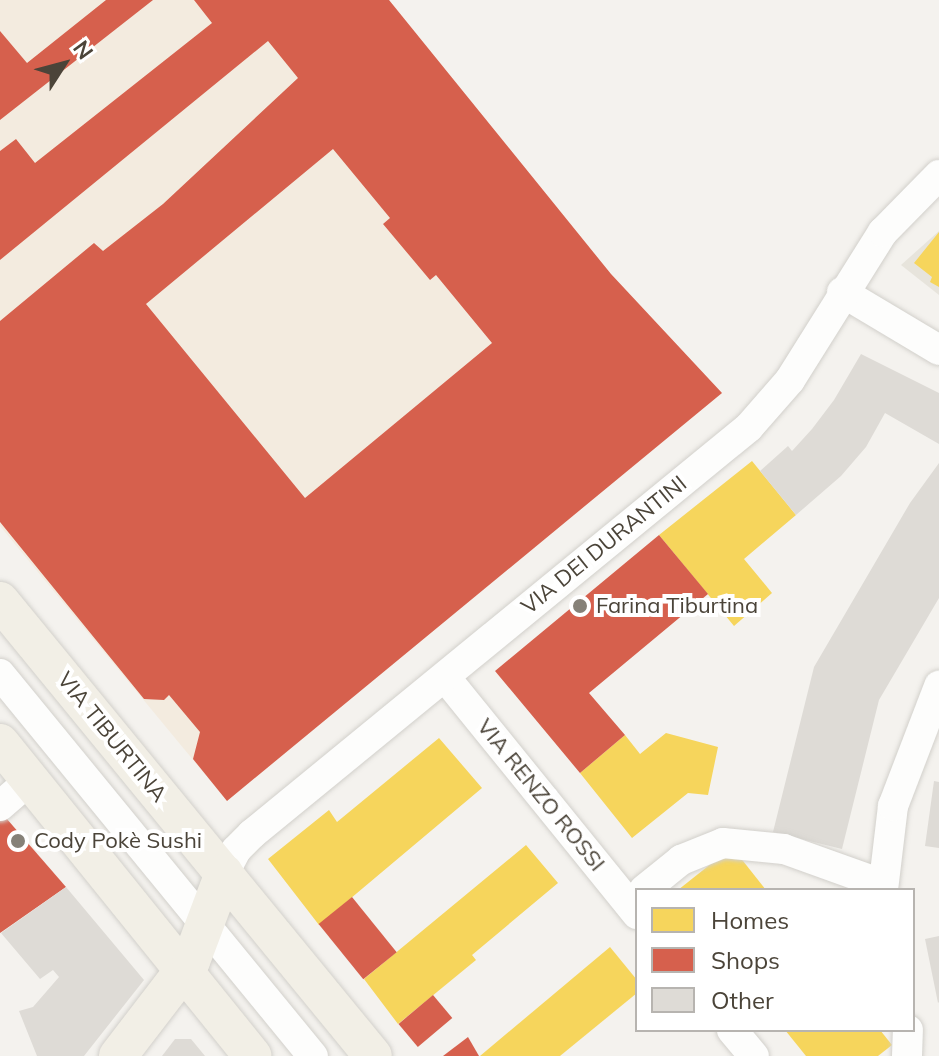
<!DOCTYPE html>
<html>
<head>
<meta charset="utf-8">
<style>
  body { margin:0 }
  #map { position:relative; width:939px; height:1056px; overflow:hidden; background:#f4f2ee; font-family:Mulish,sans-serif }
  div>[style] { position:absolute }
  .residential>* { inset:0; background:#e7e4dc }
  .commercial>* { inset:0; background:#f3ebdf }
  .homes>* { inset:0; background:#f6d55c }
  .shops>* { inset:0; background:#d6604d; transform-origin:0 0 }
  .building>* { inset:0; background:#dedbd6 }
  .roads { filter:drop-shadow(0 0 2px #d2d0cb) drop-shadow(0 0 2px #d2d0cb) }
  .minor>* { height:30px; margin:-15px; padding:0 15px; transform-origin:15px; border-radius:15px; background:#fdfdfc }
  .major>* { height:38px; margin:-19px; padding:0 19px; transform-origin:19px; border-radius:19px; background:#f2efe6 }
  .dots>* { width:22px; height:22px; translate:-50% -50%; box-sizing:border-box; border:4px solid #fff; border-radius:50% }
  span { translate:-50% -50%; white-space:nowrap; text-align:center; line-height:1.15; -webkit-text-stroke:8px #fff; paint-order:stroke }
  .street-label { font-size:22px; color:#4b4439 }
  .poi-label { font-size:22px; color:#4b4439 }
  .left { translate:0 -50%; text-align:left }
  .legend { position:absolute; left:635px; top:888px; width:280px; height:144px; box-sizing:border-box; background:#fff; border:2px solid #b7b4b0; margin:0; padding:10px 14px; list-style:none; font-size:24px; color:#4b4439 }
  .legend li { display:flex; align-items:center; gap:16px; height:40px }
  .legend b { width:40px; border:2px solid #b7b4b0 }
  .north { position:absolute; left:24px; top:24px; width:80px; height:80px; -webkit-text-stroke:6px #fff; paint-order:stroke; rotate:54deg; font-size:22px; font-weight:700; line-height:32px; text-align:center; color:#4b4439 }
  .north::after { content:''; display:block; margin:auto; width:28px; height:36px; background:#4b4439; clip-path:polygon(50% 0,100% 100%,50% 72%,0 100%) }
</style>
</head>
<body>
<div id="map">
  <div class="residential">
    <div style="clip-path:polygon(939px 231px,939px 295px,901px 265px)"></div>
  </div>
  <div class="commercial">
    <div style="clip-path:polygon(0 0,389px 0,611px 274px,722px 393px,227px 801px,0 526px)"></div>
  </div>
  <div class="homes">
    <div style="clip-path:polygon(939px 232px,939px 287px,930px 282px,932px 277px,914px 263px)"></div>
    <div style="clip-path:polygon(752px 461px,796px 515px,744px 559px,772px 593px,734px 626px,659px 535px)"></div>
    <div style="clip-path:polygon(666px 733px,718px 747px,708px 795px,688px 793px,632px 838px,580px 773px,625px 735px,640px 754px)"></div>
    <div style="clip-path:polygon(439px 738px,482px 788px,319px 925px,268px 859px,329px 810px,337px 822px)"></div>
    <div style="clip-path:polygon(526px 845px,558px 883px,472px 955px,476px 960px,398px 1024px,364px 979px)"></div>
    <div style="clip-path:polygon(732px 847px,766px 890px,678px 890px)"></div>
    <div style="clip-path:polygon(610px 947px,637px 980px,637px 993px,560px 1056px,480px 1056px)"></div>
    <div style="clip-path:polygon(785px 1030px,880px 1030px,892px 1045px,878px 1056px,806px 1056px)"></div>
  </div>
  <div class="shops">
    <div style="clip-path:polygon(106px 0,153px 0,0 120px,0 31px,27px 63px)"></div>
    <div style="clip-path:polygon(evenodd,194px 0,389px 0,611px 274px,722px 393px,227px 801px,193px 759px,200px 732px,169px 695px,164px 700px,144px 699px,0 522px,0 321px,94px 243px,103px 251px,163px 204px,298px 78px,268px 41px,0 260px,0 151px,16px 139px,35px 163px,212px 23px,194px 0,333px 149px,390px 218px,383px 224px,430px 280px,436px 275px,492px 343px,305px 498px,146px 304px,333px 149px)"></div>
    <div style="clip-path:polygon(659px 535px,708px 594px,589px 693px,625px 735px,580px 773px,495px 671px)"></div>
    <div style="clip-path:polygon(0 811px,66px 887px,0 933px)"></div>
    <div style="left:352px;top:897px;width:71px;height:43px;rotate:51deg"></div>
    <div style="left:433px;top:995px;width:30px;height:45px;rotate:50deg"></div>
    <div style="clip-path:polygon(468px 1037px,479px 1056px,443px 1056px)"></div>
  </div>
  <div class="building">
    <div style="clip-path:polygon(861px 354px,939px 393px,939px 444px,885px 413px,866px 447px,841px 476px,796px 515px,760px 471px,788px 446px,792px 451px,812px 429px,834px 400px)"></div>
    <div style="clip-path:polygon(939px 463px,939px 598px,879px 700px,842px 849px,773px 832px,814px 667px,910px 503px)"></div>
    <div style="clip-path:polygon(934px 781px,939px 782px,939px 848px,925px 846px)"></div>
    <div style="clip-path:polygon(66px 887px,144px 980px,84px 1056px,37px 1056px,19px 1011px,33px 1007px,59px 977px,53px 970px,40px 979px,1px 933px)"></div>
    <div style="clip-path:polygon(939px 936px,939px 1002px,938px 1003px,925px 939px)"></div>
    <div style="clip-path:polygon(175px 1039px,191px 1039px,205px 1056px,162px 1056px)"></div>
  </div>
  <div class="roads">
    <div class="minor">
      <div style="left:842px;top:292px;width:113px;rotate:30.9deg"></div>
      <div style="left:0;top:674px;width:494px;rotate:50.7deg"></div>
      <div style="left:445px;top:677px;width:305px;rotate:51deg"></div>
      <div style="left:0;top:806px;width:40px;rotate:-41deg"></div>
      <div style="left:224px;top:873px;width:26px;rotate:-62deg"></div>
      <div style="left:236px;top:850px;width:23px;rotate:-45deg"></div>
      <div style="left:252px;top:834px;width:642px;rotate:-39.31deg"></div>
      <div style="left:749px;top:427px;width:62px;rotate:-48.9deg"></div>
      <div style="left:790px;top:380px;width:175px;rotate:-57.9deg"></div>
      <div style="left:883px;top:232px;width:80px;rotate:-45.5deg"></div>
      <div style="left:644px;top:890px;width:48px;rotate:-39deg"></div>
      <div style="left:681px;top:860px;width:45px;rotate:-22deg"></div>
      <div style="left:723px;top:843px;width:61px;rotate:5.6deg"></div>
      <div style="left:784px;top:849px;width:104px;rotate:19.7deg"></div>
      <div style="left:883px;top:890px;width:85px;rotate:-83.2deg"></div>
      <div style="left:893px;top:806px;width:129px;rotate:-69deg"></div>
      <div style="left:732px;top:1030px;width:34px;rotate:50deg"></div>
      <div style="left:907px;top:1056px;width:26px;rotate:-88deg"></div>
    </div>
    <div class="major">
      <div style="left:0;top:601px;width:588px;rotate:50.66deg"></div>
      <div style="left:0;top:743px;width:402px;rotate:51.1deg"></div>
      <div style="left:118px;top:1056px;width:120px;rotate:-52.5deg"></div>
      <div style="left:191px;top:961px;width:94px;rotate:-69.4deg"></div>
    </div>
  </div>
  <div class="dots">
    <div style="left:580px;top:606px;background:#868178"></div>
    <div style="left:18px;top:841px;background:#868178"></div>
  </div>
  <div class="street-label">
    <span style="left:604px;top:545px;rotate:-39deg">VIA DEI DURANTINI</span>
    <span style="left:112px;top:737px;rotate:51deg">VIA TIBURTINA</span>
    <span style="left:541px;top:795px;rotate:51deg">VIA RENZO ROSSI</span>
  </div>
  <div class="poi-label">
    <span class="left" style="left:596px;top:606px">Farina Tiburtina</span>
    <span class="left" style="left:34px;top:841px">Cody Pokè Sushi</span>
  </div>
  <ul class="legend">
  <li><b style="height:22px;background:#f6d55c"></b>Homes</li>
  <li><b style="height:22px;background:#d6604d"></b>Shops</li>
  <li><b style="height:22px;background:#dedbd6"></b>Other</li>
  </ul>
  <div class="north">N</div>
</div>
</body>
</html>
